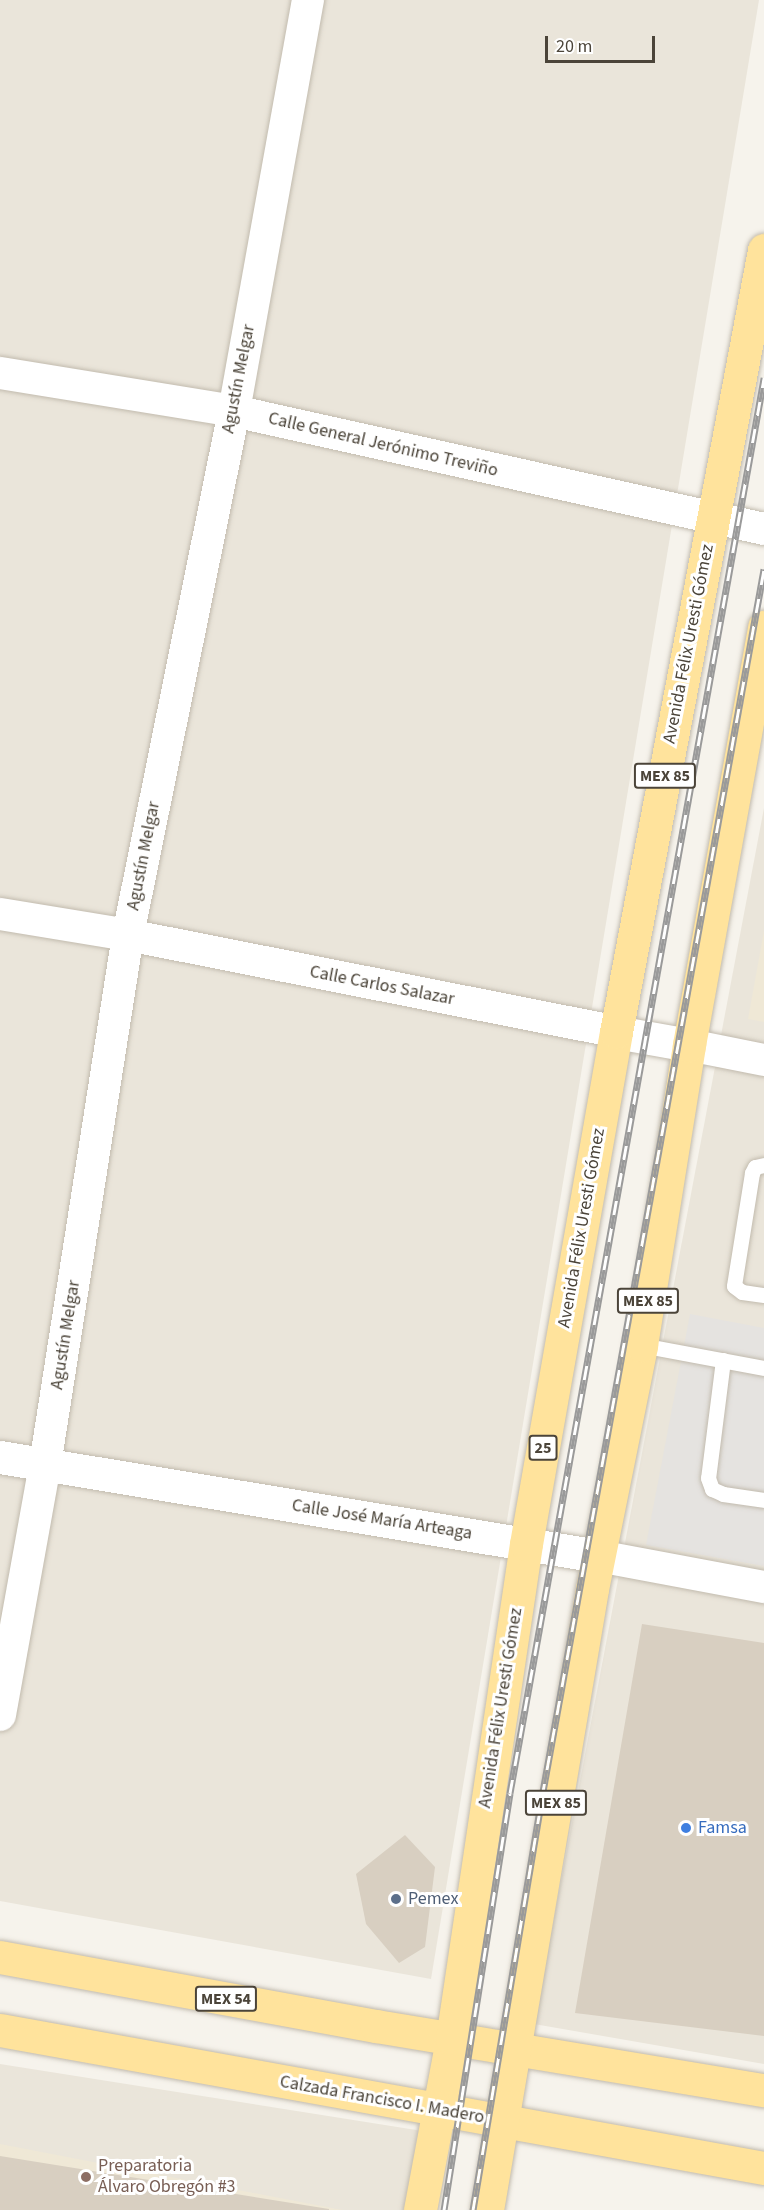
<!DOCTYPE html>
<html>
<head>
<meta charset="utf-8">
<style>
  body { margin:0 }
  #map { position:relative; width:764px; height:2210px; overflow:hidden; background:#f6f3ec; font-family:"Source Sans 3",sans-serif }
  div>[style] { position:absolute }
  .residential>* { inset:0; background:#eae5da }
  .education>* { inset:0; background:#efe8d6 }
  .parking>* { inset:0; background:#e5e3e0 }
  .building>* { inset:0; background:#d8cfc1 }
  .roads { filter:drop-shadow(0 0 2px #c2bbae) drop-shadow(0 0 2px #c2bbae) }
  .service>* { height:15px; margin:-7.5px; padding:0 7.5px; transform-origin:7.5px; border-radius:7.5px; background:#fff }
  .minor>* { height:32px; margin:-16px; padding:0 16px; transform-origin:16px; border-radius:16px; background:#fff }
  .tertiary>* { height:33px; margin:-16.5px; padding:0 16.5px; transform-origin:16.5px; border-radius:16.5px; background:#fff }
  .primary>* { height:33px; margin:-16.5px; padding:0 16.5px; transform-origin:16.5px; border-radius:16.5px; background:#ffe39c }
  .rail>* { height:7px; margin-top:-3.5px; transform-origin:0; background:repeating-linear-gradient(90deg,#fff 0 14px,#9a9a9a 0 28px); box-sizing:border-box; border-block:2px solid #9a9a9a }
  .dots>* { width:16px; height:16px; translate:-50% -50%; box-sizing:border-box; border:3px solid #fff; border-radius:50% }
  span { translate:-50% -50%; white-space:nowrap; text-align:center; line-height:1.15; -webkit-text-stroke:6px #fff; paint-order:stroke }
  .shield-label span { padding:2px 4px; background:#fff; border:2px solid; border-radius:4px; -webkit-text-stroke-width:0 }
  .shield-label { font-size:16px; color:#4b4439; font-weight:700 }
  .street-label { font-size:18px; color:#4b4439 }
  .shop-label { font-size:18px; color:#366cbe }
  .left { translate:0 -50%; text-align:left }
  .service-label { font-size:18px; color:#4e5e75 }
  .education-label { font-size:18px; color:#785e54 }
  .scale { position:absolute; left:545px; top:36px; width:110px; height:27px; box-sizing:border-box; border:3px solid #4b4439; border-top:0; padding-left:8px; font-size:18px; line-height:21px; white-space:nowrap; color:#4b4439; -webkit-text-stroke:4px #fff; paint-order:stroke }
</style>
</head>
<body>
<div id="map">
  <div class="residential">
    <div style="clip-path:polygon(0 0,759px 0,431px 1979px,0 1901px)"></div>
    <div style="clip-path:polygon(764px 808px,764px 2064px,534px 2024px)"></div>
    <div style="clip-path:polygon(0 2064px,429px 2132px,408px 2210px,0 2210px)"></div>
  </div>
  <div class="education">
    <div style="clip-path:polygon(764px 931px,764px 1022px,748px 1019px)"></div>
    <div style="clip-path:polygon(0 2144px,342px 2210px,0 2210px)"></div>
  </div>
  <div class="parking">
    <div style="clip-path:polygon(690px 1314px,764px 1328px,764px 1566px,646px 1545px)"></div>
  </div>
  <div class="building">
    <div style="clip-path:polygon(642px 1624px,764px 1643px,764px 2036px,575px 2013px)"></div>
    <div style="clip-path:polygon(405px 1835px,435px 1867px,425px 1947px,399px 1963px,366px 1924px,356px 1874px)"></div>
    <div style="clip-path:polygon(0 2156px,329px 2209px,329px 2210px,0 2210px)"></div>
  </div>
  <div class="roads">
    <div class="service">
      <div style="left:764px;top:1165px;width:9px;rotate:167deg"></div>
      <div style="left:755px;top:1167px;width:7px;rotate:117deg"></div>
      <div style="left:752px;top:1173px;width:114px;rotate:99.1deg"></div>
      <div style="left:734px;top:1286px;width:10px;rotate:37deg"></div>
      <div style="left:742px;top:1292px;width:22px;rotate:8deg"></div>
      <div style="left:641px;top:1345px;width:125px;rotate:10.6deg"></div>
      <div style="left:723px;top:1360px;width:119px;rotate:97.2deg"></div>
      <div style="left:708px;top:1478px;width:12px;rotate:70deg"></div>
      <div style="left:712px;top:1489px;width:12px;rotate:24deg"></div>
      <div style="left:723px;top:1494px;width:41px;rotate:8.3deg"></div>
    </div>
    <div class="minor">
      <div style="left:0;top:373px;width:237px;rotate:9.2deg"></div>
      <div style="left:234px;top:411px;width:543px;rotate:12.55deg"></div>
      <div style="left:0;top:914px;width:130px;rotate:9.3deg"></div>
      <div style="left:128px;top:935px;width:498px;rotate:11.2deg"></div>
      <div style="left:689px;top:1045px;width:76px;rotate:11.3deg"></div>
      <div style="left:598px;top:1556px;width:169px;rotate:10.6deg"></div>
      <div style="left:0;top:1715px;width:254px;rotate:-79.8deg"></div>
      <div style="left:45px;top:1465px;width:536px;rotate:-81.1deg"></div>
      <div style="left:128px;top:935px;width:535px;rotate:-78.56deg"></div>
      <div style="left:234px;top:411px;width:418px;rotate:-79.8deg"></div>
    </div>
    <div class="tertiary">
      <div style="left:616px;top:1032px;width:74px;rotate:10.1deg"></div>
      <div style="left:0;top:1457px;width:606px;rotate:9.4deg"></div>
    </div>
    <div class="primary">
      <div style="left:0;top:1957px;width:382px;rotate:10.4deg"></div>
      <div style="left:376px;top:2026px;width:393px;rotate:9.4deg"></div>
      <div style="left:0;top:2030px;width:776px;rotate:10.24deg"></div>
      <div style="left:420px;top:2210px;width:174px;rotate:-79.4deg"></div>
      <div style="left:452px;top:2039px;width:501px;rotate:-81.5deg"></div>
      <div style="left:526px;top:1544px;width:520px;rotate:-80.03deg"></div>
      <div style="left:616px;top:1032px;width:796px;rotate:-79.28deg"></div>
      <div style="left:487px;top:2210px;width:630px;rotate:-80.4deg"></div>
      <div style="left:592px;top:1589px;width:249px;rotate:-78.6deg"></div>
      <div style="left:641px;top:1345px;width:304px;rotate:-80.9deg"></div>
      <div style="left:689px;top:1045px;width:425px;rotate:-79.8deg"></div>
    </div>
  </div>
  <div class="rail">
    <div style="left:444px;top:2210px;width:422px;rotate:-81deg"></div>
    <div style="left:510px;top:1793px;width:1438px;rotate:-79.82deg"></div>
    <div style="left:473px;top:2210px;width:419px;rotate:-80.5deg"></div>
    <div style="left:542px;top:1797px;width:1248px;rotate:-79.75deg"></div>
  </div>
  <div class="dots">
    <div style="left:686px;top:1828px;background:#3f7fe0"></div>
    <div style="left:396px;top:1899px;background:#5c6f8a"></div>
    <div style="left:86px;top:2177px;background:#8d6e63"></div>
  </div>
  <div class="shield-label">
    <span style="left:665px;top:776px">MEX 85</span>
    <span style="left:648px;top:1301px">MEX 85</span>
    <span style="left:543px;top:1448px">25</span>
    <span style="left:556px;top:1803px">MEX 85</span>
    <span style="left:226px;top:1999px">MEX 54</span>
  </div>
  <div class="street-label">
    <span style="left:239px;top:379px;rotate:-79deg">Agustín Melgar</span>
    <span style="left:383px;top:445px;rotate:13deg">Calle General Jerónimo Treviño</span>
    <span style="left:689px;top:644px;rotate:-79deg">Avenida Félix Uresti Gómez</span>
    <span style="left:144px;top:856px;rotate:-79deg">Agustín Melgar</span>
    <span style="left:382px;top:986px;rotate:11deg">Calle Carlos Salazar</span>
    <span style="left:582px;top:1228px;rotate:-80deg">Avenida Félix Uresti Gómez</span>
    <span style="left:66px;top:1335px;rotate:-81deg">Agustín Melgar</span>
    <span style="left:382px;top:1520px;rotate:9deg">Calle José María Arteaga</span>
    <span style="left:501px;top:1708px;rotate:-81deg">Avenida Félix Uresti Gómez</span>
    <span style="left:382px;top:2100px;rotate:10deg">Calzada Francisco I. Madero</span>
  </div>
  <div class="shop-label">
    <span class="left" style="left:698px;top:1828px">Famsa</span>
  </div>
  <div class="service-label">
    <span class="left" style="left:408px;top:1899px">Pemex</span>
  </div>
  <div class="education-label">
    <span class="left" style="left:98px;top:2177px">Preparatoria<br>Álvaro Obregón #3</span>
  </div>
  <div class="scale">20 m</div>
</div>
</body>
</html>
